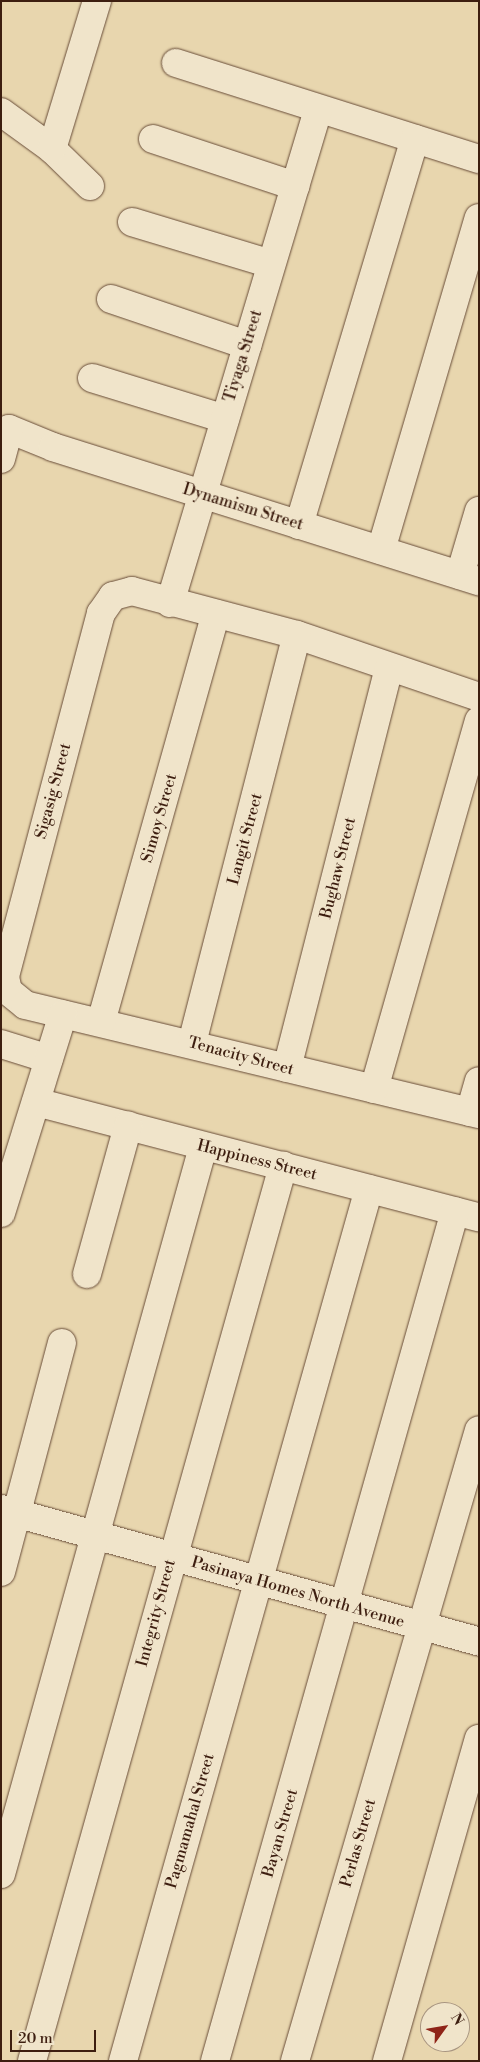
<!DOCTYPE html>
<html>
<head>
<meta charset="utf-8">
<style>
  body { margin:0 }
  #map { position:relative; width:480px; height:2062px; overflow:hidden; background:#e8d6ae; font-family:"Libre Bodoni",serif }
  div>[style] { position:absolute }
  .roads { filter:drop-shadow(0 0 1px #684c38) drop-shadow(0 0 1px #684c38) }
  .street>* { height:28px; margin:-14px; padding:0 14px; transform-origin:14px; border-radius:14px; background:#f0e4ca }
  .secondary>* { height:28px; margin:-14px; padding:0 14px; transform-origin:14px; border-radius:14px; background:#f0e4ca }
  span { translate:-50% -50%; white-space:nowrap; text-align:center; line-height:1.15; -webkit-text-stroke:4.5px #f0e4ca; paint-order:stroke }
  .street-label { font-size:16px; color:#3d1e10 }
  .frame { position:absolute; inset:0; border:2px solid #3d1e10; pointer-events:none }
  .north { position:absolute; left:420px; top:2002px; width:50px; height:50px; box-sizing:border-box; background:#f0e4ca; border:1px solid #a89580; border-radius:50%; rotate:58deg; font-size:14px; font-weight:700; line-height:20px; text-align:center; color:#3d1e10 }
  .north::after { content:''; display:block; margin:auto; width:18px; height:22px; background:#8f2418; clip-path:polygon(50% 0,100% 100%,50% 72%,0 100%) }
  .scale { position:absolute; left:10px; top:2030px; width:86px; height:22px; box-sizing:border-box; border:2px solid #3d1e10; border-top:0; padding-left:6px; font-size:15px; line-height:18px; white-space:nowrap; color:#3d1e10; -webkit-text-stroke:4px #f0e4ca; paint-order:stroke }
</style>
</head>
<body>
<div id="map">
  <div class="roads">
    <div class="street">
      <div style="left:176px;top:63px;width:318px;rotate:17.6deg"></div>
      <div style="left:1px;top:112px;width:63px;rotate:36deg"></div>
      <div style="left:52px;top:149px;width:53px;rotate:44.2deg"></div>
      <div style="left:153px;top:139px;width:150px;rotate:18.3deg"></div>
      <div style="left:52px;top:149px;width:155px;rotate:-73.1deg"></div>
      <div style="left:132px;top:222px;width:145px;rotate:16.8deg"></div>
      <div style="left:111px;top:299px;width:144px;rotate:18.7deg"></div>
      <div style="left:92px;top:378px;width:139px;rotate:17.1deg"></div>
      <div style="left:9px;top:429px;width:48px;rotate:22.2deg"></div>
      <div style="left:53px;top:447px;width:447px;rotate:17.5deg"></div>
      <div style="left:299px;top:525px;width:403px;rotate:-73.3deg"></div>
      <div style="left:381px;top:550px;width:346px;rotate:-73.6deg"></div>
      <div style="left:460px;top:575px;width:67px;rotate:-73.5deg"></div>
      <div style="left:170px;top:603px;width:515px;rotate:-73.29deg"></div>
      <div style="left:479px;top:697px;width:192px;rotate:-161.2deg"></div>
      <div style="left:297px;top:635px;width:171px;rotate:-165.1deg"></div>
      <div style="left:132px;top:591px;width:20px;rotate:165deg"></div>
      <div style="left:113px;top:596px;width:21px;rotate:125deg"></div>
      <div style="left:101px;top:613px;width:376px;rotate:104.8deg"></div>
      <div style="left:5px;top:977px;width:14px;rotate:78deg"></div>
      <div style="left:8px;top:991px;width:22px;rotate:39deg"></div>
      <div style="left:25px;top:1005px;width:467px;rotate:13.5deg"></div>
      <div style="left:101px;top:1022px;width:424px;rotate:-74.3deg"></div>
      <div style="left:192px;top:1043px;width:421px;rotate:-75.6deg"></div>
      <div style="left:1px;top:1044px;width:50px;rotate:17.4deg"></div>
      <div style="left:287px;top:1068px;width:413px;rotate:-75.7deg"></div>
      <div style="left:374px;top:1089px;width:383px;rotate:-74.1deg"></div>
      <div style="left:36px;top:1102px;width:458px;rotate:14.6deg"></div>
      <div style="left:470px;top:1112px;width:32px;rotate:-74deg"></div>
      <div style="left:1px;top:1213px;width:208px;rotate:-72.7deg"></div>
      <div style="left:87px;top:1274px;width:154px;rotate:-74.5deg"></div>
      <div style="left:1px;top:1509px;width:496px;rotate:15.5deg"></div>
      <div style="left:1px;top:1572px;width:237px;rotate:-75.1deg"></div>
      <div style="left:1px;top:1874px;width:755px;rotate:-74.47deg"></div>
      <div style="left:32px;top:2061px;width:930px;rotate:-74.33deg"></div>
      <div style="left:123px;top:2061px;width:906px;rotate:-74.25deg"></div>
      <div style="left:215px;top:2061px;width:883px;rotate:-74.23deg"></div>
      <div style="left:295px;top:2061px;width:657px;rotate:-73.74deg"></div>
      <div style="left:387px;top:2061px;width:335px;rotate:-74.1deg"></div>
    </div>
    <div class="secondary">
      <div style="left:1px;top:459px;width:31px;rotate:-75deg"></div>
    </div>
  </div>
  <div class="street-label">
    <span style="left:243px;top:356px;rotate:-73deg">Tiyaga Street</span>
    <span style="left:243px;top:507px;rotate:17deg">Dynamism Street</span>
    <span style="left:53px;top:791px;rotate:-75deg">Sigasig Street</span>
    <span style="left:159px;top:818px;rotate:-74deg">Simoy Street</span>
    <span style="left:245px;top:839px;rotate:-75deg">Langit Street</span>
    <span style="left:338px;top:868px;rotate:-76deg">Bughaw Street</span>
    <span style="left:241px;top:1056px;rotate:15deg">Tenacity Street</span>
    <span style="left:257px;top:1160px;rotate:14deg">Happiness Street</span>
    <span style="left:298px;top:1592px;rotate:16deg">Pasinaya Homes North Avenue</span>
    <span style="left:156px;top:1613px;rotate:-75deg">Integrity Street</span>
    <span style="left:190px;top:1821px;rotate:-74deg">Pagmamahal Street</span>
    <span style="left:280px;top:1833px;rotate:-74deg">Bayan Street</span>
    <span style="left:358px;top:1843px;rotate:-74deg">Perlas Street</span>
  </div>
  <div class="frame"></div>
  <div class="north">N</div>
  <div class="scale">20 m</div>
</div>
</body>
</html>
